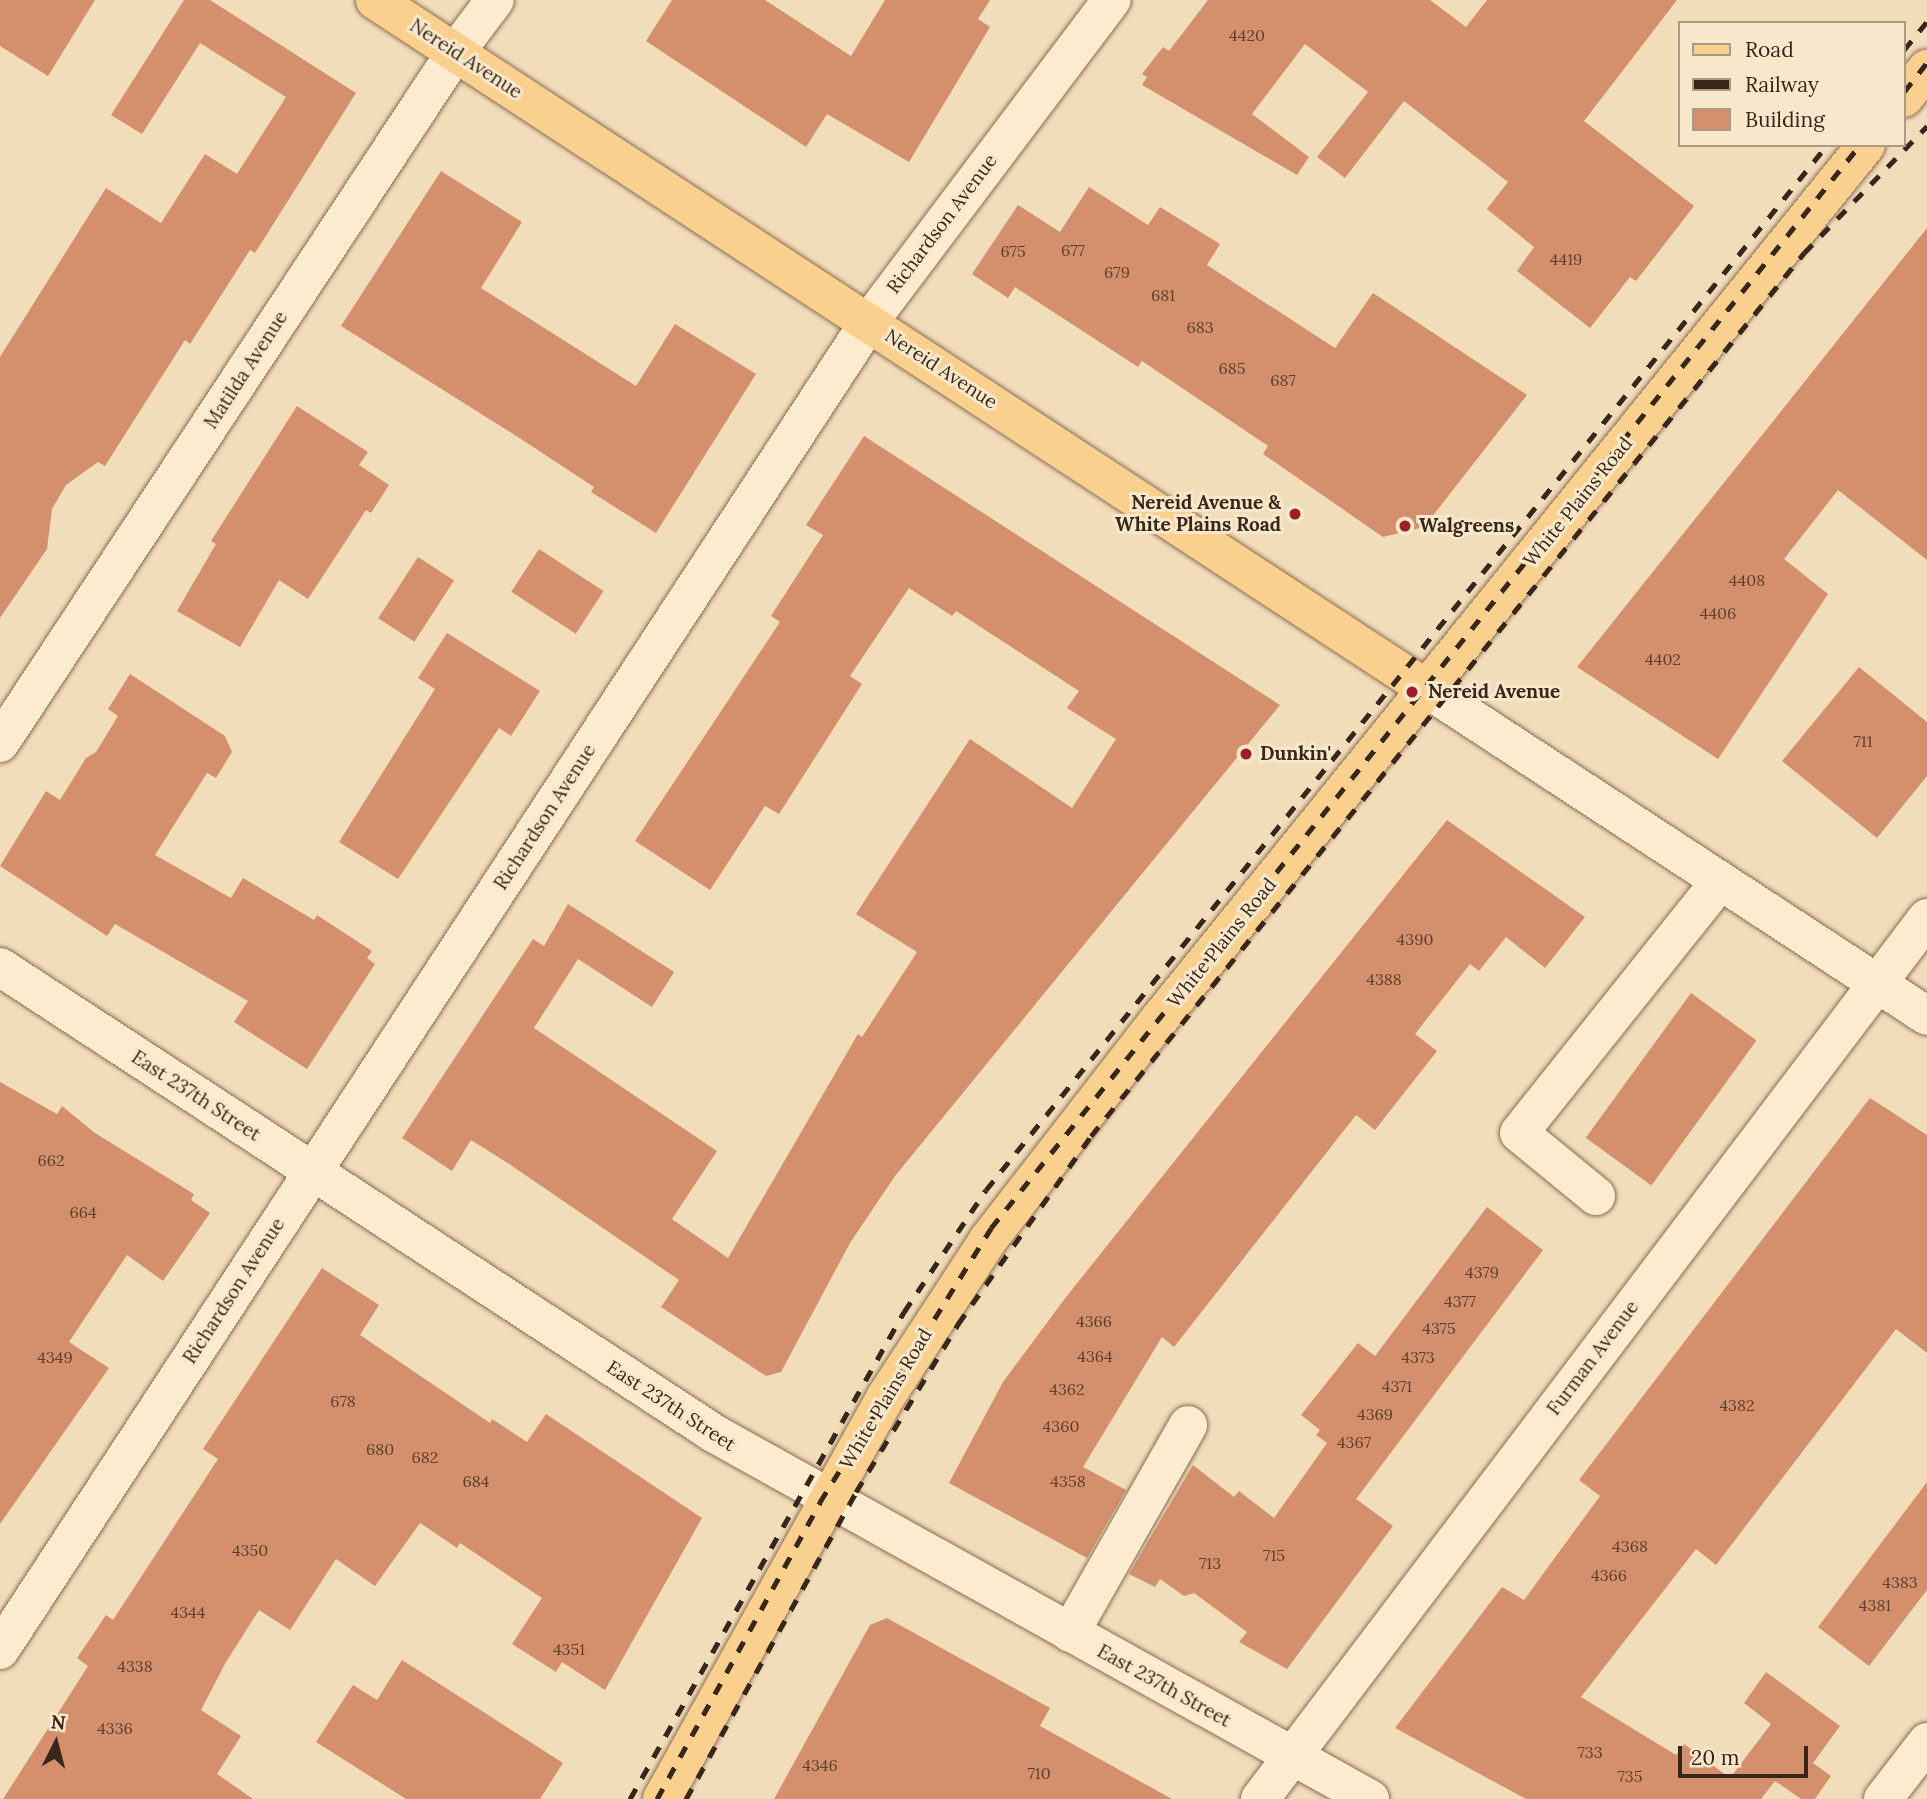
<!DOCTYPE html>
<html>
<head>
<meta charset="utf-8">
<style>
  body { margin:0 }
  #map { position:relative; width:1927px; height:1799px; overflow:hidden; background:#f2ddbb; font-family:Lora,serif }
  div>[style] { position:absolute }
  .building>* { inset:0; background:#d4906d; transform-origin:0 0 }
  .roads { filter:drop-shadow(0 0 2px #8a6d53) drop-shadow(0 0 2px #8a6d53) }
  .minor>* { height:38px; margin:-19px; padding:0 19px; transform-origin:19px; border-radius:19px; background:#fcebce }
  .major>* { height:38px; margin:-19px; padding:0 19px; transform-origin:19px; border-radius:19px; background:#fad08e }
  .rail>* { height:5px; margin-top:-2.5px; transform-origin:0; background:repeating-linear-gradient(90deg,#38261a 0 12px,transparent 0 24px) }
  .dots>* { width:19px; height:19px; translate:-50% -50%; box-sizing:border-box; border:4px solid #f8e8cb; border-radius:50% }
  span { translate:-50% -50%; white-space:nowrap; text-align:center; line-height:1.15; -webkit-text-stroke:6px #f8e8cb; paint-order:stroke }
  .number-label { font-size:16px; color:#5f402f }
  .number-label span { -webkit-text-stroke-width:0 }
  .street-label { font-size:19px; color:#38261a }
  .poi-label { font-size:19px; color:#38261a; font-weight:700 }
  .right { translate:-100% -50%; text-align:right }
  .left { translate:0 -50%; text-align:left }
  .legend { position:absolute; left:1678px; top:21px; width:228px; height:126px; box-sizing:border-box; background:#f8e8cb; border:2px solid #ab9a84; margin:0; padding:9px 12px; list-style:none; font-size:21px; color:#38261a }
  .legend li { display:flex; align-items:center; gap:14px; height:35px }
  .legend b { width:35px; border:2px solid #ab9a84 }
  .north { position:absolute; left:21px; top:1708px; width:70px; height:70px; -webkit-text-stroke:5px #f8e8cb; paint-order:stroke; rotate:6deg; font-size:19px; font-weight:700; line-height:28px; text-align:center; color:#38261a }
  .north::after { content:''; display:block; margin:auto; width:24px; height:32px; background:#38261a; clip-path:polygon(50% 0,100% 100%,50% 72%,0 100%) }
  .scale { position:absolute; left:1678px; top:1746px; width:130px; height:32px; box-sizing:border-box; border:4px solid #38261a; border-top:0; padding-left:9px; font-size:21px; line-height:24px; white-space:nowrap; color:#38261a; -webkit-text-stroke:5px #f8e8cb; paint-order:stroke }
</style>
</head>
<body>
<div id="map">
  <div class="building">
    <div style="clip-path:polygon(0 0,95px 0,48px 76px,0 46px)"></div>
    <div style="clip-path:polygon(184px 0,210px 0,356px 93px,255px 253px,250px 250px,190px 344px,185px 340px,105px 466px,98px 462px,66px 485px,52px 509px,47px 549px,0 618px,0 357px,106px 188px,161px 223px,205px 154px,237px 174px,286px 97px,200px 43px,142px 134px,111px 115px)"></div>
    <div style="clip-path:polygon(672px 0,765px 0,851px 56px,885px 0,990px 0,978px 19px,990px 27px,909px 162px,827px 114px,806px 147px,646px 41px)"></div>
    <div style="clip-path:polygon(1208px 0,1430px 0,1466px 27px,1487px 0,1677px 0,1584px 121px,1694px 206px,1636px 281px,1630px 277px,1590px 328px,1517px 271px,1534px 247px,1487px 209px,1508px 182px,1404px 101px,1345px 178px,1317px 157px,1368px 92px,1305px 44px,1252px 114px,1309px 157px,1297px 175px,1142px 85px,1147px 77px,1142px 74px,1163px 47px,1169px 51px)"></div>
    <div style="clip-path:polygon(441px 171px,522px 222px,481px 288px,636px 386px,675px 324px,756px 374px,656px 533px,591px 492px,594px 487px,518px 437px,341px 326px)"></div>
    <div style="clip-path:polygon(1089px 187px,1148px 225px,1160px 207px,1220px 244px,1207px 265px,1335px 348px,1373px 293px,1527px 395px,1424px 527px,1383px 537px,1263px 454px,1268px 446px,1142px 361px,1138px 367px,1015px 287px,1008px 298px,972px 274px,1018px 205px,1060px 232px)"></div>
    <div style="clip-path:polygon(1927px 228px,1927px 560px,1838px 490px,1784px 559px,1828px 594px,1718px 759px,1577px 667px)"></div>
    <div style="clip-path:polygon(297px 406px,368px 452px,359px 465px,389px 485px,371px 513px,366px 510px,308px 599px,279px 580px,240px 647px,177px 611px,216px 544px,211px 541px)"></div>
    <div style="clip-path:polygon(864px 436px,1280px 705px,895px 1176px,850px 1243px,781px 1372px,766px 1376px,661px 1307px,679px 1280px,506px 1162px,471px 1140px,452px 1171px,402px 1138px,533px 939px,544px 946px,568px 904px,674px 972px,652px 1007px,578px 959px,534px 1028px,717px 1151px,672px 1219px,728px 1258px,858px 1034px,862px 1037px,917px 952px,856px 914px,970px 739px,1072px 808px,1116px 739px,1067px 708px,1079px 691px,956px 611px,952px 616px,909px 588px,850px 676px,862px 684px,779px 814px,765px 806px,710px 890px,635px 841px,780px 622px,771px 616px,823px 535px,806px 525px)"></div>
    <div style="left:539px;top:549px;width:77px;height:51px;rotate:33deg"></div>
    <div style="left:418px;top:557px;width:43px;height:73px;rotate:33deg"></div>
    <div style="clip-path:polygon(447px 633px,540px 691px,511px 736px,499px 728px,398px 879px,339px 842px,435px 689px,418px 678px)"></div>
    <div style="clip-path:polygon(1859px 667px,1927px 722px,1927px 776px,1877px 838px,1782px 761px)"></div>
    <div style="clip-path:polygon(130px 674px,225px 736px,232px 752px,216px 778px,207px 773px,155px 855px,231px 898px,243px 878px,314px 920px,317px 915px,372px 951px,367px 958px,375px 964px,307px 1069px,234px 1022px,248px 1001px,115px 924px,107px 936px,0 866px,46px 791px,60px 800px,86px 758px,96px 752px,118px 716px,108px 709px)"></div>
    <div style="clip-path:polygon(1447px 820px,1585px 917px,1545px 968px,1506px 937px,1479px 971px,1470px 964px,1415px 1034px,1437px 1051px,1375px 1130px,1356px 1115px,1174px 1347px,1162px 1337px,1083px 1467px,1126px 1490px,1087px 1558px,949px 1483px,1003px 1382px,1066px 1297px)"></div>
    <div style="left:1691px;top:993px;width:81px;height:179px;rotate:36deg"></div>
    <div style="clip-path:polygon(0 1082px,57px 1114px,62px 1106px,95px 1133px,194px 1194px,191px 1200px,210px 1213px,163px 1281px,127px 1255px,69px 1342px,109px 1368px,0 1524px)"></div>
    <div style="clip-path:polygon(1870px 1098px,1927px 1135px,1927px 1353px,1896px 1329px,1716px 1565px,1696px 1549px,1581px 1697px,1676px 1755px,1684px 1744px,1730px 1778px,1771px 1724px,1744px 1703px,1766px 1672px,1840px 1726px,1813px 1763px,1831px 1776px,1815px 1799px,1801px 1799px,1775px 1781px,1761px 1799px,1526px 1799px,1395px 1728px,1502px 1587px,1524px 1600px,1600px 1496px,1579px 1480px)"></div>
    <div style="clip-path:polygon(1487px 1207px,1543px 1250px,1356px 1499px,1393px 1526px,1287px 1669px,1239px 1642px,1247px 1632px,1194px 1593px,1184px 1596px,1160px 1579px,1155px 1587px,1129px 1574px,1193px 1465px,1234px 1497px,1239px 1491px,1274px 1518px,1327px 1443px,1316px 1435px,1320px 1430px,1301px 1415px,1358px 1343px,1375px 1356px)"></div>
    <div style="clip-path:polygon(322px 1268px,379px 1305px,360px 1335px,490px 1423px,492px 1419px,527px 1442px,546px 1414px,702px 1518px,605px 1690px,562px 1662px,556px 1672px,512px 1644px,542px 1598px,460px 1543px,457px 1548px,420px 1523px,375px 1586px,336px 1559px,290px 1630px,259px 1610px,226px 1662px,201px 1710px,241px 1736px,217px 1774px,253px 1799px,3px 1799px,88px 1666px,77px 1658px,106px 1615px,113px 1620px,218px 1459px,203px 1449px)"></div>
    <div style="clip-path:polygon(1927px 1482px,1927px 1590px,1869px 1666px,1818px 1627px)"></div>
    <div style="clip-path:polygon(887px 1618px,1050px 1708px,1040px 1726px,1172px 1799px,774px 1799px,870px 1625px)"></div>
    <div style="clip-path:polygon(402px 1660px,563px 1763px,540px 1799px,406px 1799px,316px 1742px,353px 1685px,377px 1700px)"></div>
  </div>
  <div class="roads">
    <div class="minor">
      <div style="left:1427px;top:689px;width:597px;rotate:33.18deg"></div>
      <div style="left:0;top:743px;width:827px;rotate:-56.6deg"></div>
      <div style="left:455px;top:53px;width:66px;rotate:-53deg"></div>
      <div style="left:0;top:967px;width:854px;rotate:33.15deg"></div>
      <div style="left:715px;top:1434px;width:750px;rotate:29.13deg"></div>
      <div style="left:1596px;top:1196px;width:99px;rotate:-140.7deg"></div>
      <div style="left:1519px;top:1133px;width:322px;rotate:-51.4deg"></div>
      <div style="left:1070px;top:1633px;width:239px;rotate:-60.4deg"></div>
      <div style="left:0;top:1650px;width:1587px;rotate:-56.8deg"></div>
      <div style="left:869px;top:322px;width:403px;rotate:-53deg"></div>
      <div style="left:1260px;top:1799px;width:1105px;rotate:-52.87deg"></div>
      <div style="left:1883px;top:1799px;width:72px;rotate:-52.3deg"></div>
    </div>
    <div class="major">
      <div style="left:375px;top:0;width:1258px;rotate:33.22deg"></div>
      <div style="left:1904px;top:98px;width:37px;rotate:-52deg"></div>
      <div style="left:662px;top:1799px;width:459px;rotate:-60.9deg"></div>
      <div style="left:885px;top:1398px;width:189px;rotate:-56.9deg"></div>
      <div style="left:988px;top:1240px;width:277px;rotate:-52.2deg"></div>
      <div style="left:1158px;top:1021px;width:1126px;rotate:-51.05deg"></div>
    </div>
  </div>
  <div class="rail">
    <div style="left:1904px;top:50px;width:36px;rotate:-51deg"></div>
    <div style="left:1904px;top:92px;width:37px;rotate:-52deg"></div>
    <div style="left:630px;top:1799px;width:559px;rotate:-60.64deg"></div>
    <div style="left:904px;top:1312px;width:147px;rotate:-56.1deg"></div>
    <div style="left:986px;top:1190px;width:1341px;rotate:-51.17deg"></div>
    <div style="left:657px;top:1799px;width:339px;rotate:-61.2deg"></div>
    <div style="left:820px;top:1502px;width:323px;rotate:-58deg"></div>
    <div style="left:991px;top:1228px;width:1389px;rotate:-51.26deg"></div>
    <div style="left:686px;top:1799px;width:351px;rotate:-61deg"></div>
    <div style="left:856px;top:1492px;width:197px;rotate:-58.7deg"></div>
    <div style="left:958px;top:1324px;width:230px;rotate:-54.7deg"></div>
    <div style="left:1091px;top:1136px;width:1135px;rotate:-51.08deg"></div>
    <div style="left:1804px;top:253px;width:177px;rotate:-45.9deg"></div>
  </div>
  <div class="dots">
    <div style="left:1295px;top:514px;background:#9e1e28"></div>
    <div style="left:1405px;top:526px;background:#9e1e28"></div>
    <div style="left:1412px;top:692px;background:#9e1e28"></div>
    <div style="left:1246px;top:754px;background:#9e1e28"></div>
  </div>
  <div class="number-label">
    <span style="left:1247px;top:35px">4420</span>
    <span style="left:1073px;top:250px">677</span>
    <span style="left:1013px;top:251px">675</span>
    <span style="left:1566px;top:259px">4419</span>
    <span style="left:1117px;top:272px">679</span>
    <span style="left:1163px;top:295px">681</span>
    <span style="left:1200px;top:327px">683</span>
    <span style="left:1232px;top:368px">685</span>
    <span style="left:1283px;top:380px">687</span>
    <span style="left:1747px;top:580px">4408</span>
    <span style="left:1718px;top:613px">4406</span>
    <span style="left:1663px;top:659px">4402</span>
    <span style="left:1863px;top:741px">711</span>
    <span style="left:1415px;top:939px">4390</span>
    <span style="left:1384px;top:979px">4388</span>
    <span style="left:51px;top:1160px">662</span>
    <span style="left:83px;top:1212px">664</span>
    <span style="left:1482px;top:1272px">4379</span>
    <span style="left:1460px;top:1301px">4377</span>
    <span style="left:1094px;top:1321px">4366</span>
    <span style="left:1439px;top:1328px">4375</span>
    <span style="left:1095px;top:1356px">4364</span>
    <span style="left:55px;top:1357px">4349</span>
    <span style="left:1418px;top:1357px">4373</span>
    <span style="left:1397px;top:1386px">4371</span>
    <span style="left:1067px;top:1389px">4362</span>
    <span style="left:343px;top:1401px">678</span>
    <span style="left:1737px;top:1405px">4382</span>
    <span style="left:1375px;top:1414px">4369</span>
    <span style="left:1061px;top:1426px">4360</span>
    <span style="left:1354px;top:1442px">4367</span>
    <span style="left:380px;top:1449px">680</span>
    <span style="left:425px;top:1457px">682</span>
    <span style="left:476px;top:1481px">684</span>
    <span style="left:1068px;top:1481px">4358</span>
    <span style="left:1630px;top:1546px">4368</span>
    <span style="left:250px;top:1550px">4350</span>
    <span style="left:1274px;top:1555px">715</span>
    <span style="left:1210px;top:1563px">713</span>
    <span style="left:1609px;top:1575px">4366</span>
    <span style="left:1900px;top:1582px">4383</span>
    <span style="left:1875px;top:1605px">4381</span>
    <span style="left:188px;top:1612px">4344</span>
    <span style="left:569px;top:1649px">4351</span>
    <span style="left:135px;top:1666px">4338</span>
    <span style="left:115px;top:1728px">4336</span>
    <span style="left:1590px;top:1752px">733</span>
    <span style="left:820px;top:1765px">4346</span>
    <span style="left:1039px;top:1773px">710</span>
    <span style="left:1630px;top:1776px">735</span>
  </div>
  <div class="street-label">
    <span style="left:466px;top:59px;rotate:33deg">Nereid Avenue</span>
    <span style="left:942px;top:224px;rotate:-53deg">Richardson Avenue</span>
    <span style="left:941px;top:369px;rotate:33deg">Nereid Avenue</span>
    <span style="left:246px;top:370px;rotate:-57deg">Matilda Avenue</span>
    <span style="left:1578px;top:502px;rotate:-51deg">White Plains Road</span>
    <span style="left:545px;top:817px;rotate:-57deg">Richardson Avenue</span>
    <span style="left:1222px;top:943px;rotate:-51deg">White Plains Road</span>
    <span style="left:196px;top:1096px;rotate:33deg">East 237th Street</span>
    <span style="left:234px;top:1291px;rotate:-57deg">Richardson Avenue</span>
    <span style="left:1593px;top:1358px;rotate:-53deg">Furman Avenue</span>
    <span style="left:886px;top:1399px;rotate:-59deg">White Plains Road</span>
    <span style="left:671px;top:1406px;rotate:33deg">East 237th Street</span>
    <span style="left:1164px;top:1686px;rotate:29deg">East 237th Street</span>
  </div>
  <div class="poi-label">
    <span class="right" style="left:1281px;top:514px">Nereid Avenue &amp;<br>White Plains Road</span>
    <span class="left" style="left:1419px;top:526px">Walgreens</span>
    <span class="left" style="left:1428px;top:692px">Nereid Avenue</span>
    <span class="left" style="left:1260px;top:754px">Dunkin'</span>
  </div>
  <ul class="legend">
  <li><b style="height:9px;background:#fad08e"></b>Road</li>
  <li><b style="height:9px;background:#38261a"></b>Railway</li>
  <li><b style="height:19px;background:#d4906d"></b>Building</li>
  </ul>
  <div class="north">N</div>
  <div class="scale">20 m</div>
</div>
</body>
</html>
